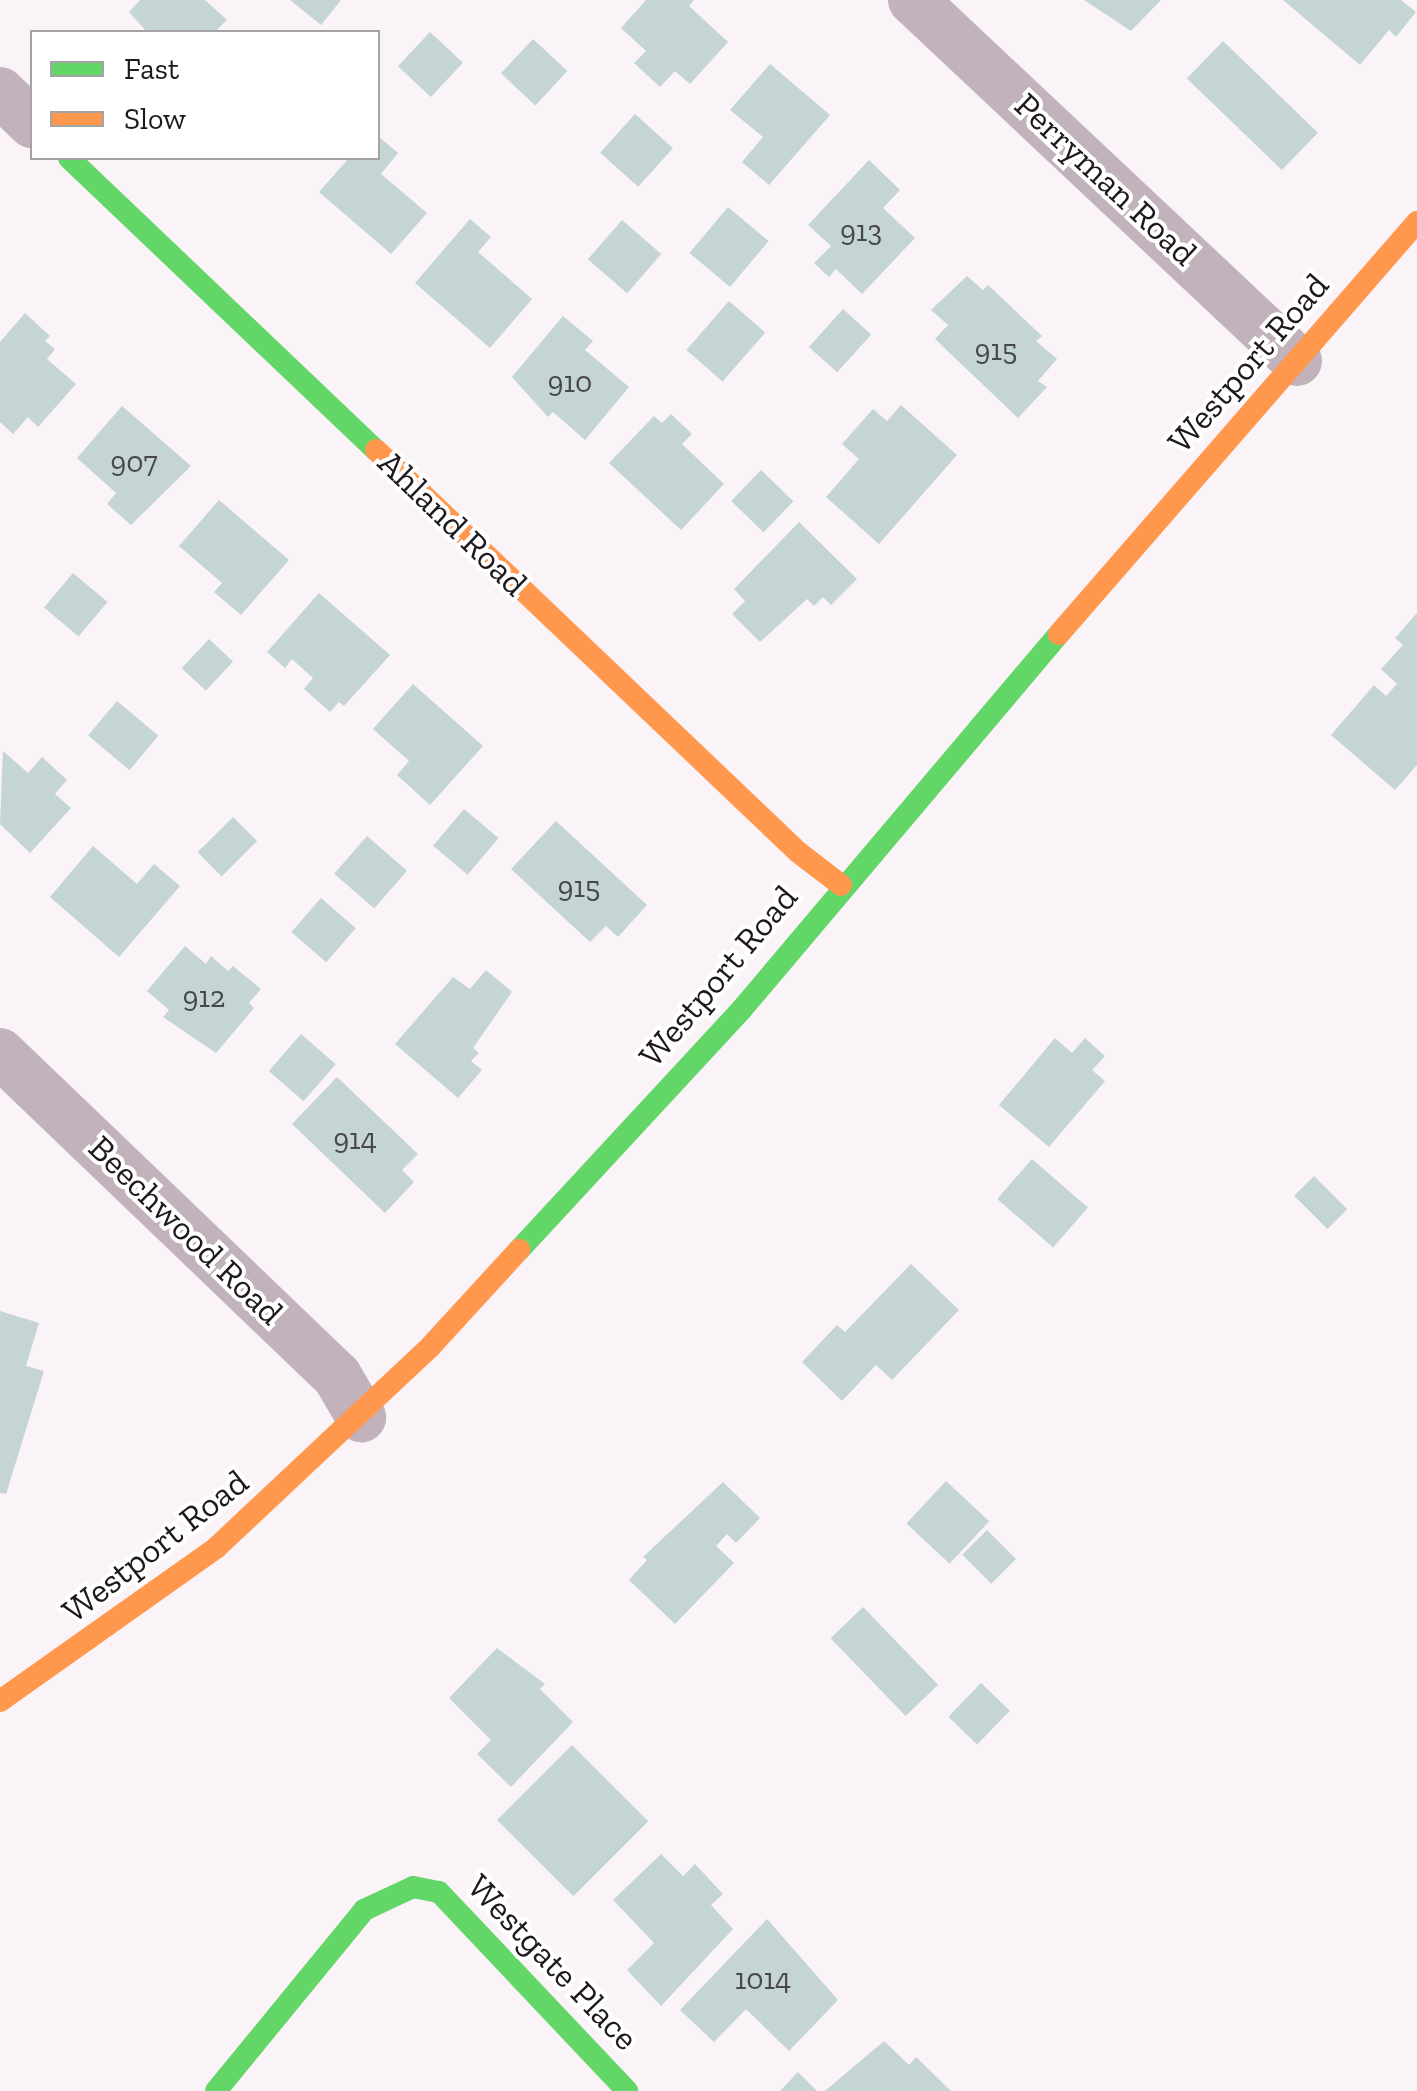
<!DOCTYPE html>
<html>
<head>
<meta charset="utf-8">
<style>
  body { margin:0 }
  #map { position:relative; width:1417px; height:2091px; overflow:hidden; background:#faf3f7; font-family:"Zilla Slab",serif }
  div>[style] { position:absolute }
  .building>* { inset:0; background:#c4d5d4; transform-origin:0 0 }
  .street>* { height:50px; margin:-25px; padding:0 25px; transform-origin:25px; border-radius:25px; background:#c1b2bb }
  .fast>* { height:22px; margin:-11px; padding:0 11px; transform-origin:11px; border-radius:11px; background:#63d668 }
  .slow>* { height:22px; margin:-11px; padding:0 11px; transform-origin:11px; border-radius:11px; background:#ff974d }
  span { translate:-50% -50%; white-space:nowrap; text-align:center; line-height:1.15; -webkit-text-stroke:8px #fff; paint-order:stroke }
  .number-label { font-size:30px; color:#48474a }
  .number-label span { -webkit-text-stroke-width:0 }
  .street-label { font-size:35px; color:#1f181c }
  .legend { position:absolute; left:30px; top:30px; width:350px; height:130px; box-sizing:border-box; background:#fff; border:2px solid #a5a3a4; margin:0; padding:12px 18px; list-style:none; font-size:30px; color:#1f181c }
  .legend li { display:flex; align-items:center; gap:20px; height:50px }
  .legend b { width:50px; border:2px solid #a5a3a4 }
</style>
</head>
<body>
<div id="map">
  <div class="building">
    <div style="clip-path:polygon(140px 0,205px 0,227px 20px,215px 32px,147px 32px,129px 12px)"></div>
    <div style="clip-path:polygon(290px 0,341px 0,321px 25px)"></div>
    <div style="clip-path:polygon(646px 0,694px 0,689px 6px,728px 42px,690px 84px,675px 71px,660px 87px,634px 63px,646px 51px,621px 28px)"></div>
    <div style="clip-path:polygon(1084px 0,1161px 0,1131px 31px)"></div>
    <div style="clip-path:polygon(1283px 0,1401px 0,1416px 12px,1396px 37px,1389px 30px,1360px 65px)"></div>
    <div style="left:430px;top:32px;width:45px;height:47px;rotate:43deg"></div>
    <div style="left:533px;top:39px;width:47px;height:47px;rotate:43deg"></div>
    <div style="left:1223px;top:41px;width:132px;height:52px;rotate:44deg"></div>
    <div style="clip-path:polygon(770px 64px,830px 115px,769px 185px,742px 162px,763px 137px,730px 110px)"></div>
    <div style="left:635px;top:114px;width:51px;height:52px;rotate:42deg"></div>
    <div style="clip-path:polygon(378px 136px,398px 153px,381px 174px,427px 213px,391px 254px,319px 192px,349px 158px,378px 158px)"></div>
    <div style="clip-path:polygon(869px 160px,900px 190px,883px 208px,915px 238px,862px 294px,836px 269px,829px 277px,814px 263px,831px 246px,808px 225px)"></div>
    <div style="left:728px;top:207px;width:53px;height:60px;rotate:40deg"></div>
    <div style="clip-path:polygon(470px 219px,491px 237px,478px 252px,532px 299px,490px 348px,415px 283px)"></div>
    <div style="left:622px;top:220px;width:52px;height:52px;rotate:41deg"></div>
    <div style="clip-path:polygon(967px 276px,983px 290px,988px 285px,1042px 336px,1036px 341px,1057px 359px,1038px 381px,1047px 387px,1018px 418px,935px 339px,948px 325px,931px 310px)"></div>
    <div style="left:729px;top:301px;width:48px;height:65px;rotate:41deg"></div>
    <div style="left:843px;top:309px;width:38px;height:51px;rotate:42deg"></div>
    <div style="clip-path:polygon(25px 313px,50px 336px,45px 341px,55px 349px,47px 359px,76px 384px,38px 427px,28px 417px,13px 434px,0 422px,0 342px)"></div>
    <div style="clip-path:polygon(563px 316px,593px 341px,585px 350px,629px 387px,585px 440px,553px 412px,548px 417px,512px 377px)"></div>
    <div style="clip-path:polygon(901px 405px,957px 455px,879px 544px,826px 497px,859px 459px,842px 444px,873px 409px,887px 421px)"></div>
    <div style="clip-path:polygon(122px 406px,191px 466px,131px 525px,107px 504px,116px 493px,77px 458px)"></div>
    <div style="clip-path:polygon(671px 414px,692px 434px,682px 444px,724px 484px,681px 530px,609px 463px,654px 416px,662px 423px)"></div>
    <div style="left:761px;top:470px;width:45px;height:43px;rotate:44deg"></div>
    <div style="clip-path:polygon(219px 500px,289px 560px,241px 615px,214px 592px,222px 583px,179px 546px)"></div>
    <div style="clip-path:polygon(799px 522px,857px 579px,831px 605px,823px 597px,814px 606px,807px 599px,760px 642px,732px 614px,745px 601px,734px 589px)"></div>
    <div style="left:73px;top:573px;width:45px;height:45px;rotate:40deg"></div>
    <div style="clip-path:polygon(319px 593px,390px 655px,344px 706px,339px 702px,330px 712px,304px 689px,313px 678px,292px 659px,285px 668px,267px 652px)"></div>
    <div style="clip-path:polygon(1417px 613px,1417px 765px,1395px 790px,1331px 735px,1374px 685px,1386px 696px,1397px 684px,1381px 669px,1403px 645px,1395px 638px)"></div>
    <div style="left:209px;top:639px;width:33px;height:40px;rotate:43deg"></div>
    <div style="clip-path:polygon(413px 684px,483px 746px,430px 805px,397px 775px,409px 761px,373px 729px)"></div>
    <div style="left:117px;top:701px;width:54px;height:45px;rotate:40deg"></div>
    <div style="clip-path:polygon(3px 751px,28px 773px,42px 757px,67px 780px,55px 794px,71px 808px,30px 853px,0 824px)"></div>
    <div style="left:464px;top:809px;width:45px;height:48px;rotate:40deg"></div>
    <div style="left:233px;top:817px;width:34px;height:50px;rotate:45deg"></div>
    <div style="clip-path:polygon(556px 821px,647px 905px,618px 937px,606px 926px,590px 942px,511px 869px)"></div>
    <div style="left:367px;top:836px;width:53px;height:50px;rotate:41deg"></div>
    <div style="clip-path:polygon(93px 846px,137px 884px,154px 864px,180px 886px,119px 957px,50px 897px)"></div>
    <div style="left:321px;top:898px;width:46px;height:45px;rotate:41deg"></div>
    <div style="clip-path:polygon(185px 946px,206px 964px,211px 956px,228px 971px,233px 966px,261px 989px,249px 1003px,254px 1008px,216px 1053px,163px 1017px,169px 1010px,147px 991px)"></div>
    <div style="clip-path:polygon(486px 970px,512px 992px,473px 1048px,479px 1053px,471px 1061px,482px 1070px,458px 1098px,395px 1044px,453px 977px,470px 989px)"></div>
    <div style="left:301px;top:1034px;width:46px;height:49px;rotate:41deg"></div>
    <div style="clip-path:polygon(1055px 1038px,1072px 1053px,1085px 1038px,1105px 1056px,1092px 1070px,1105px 1081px,1049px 1147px,999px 1105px)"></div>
    <div style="clip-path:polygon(337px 1077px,418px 1154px,402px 1170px,414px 1182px,385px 1213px,292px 1124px)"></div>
    <div style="left:1032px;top:1159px;width:74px;height:53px;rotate:41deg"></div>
    <div style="left:1314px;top:1176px;width:47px;height:28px;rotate:45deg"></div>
    <div style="clip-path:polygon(911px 1264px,959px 1310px,892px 1380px,876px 1365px,842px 1401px,802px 1362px,837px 1325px,845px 1332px)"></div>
    <div style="clip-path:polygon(0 1311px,39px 1323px,26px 1366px,44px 1371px,6px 1494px,0 1493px)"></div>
    <div style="left:946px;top:1481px;width:59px;height:58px;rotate:43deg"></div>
    <div style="clip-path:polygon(723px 1482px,760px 1518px,736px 1543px,727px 1534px,716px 1546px,734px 1563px,675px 1624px,629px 1580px,647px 1560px,643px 1557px)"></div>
    <div style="left:987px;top:1530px;width:41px;height:35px;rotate:45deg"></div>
    <div style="left:863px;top:1607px;width:108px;height:45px;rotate:46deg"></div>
    <div style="clip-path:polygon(497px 1648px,545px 1684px,540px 1689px,573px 1722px,511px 1787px,477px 1754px,491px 1740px,449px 1698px)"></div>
    <div style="left:981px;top:1683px;width:40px;height:47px;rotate:44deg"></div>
    <div style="left:572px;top:1745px;width:108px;height:106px;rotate:45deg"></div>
    <div style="clip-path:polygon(661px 1854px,683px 1876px,695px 1864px,723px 1894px,711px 1905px,733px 1929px,661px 2006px,627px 1970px,654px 1943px,613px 1900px)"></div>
    <div style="clip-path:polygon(767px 1919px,838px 2000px,789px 2051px,746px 2009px,714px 2042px,680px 2010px)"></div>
    <div style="clip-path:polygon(884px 2041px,909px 2065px,916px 2057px,951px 2091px,825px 2091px)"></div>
    <div style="clip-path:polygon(798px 2072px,817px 2091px,780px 2091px)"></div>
  </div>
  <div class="street">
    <div style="left:913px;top:0;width:527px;rotate:43.23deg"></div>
    <div style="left:0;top:92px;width:45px;rotate:44.1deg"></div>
    <div style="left:0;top:1053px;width:467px;rotate:43.8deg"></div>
    <div style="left:337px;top:1376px;width:48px;rotate:59.7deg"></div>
  </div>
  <div class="fast">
    <div style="left:69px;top:158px;width:424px;rotate:43.6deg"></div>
    <div style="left:519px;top:1250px;width:328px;rotate:-47.2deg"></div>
    <div style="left:742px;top:1009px;width:491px;rotate:-49.8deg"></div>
    <div style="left:216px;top:2091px;width:234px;rotate:-50.7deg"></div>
    <div style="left:364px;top:1910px;width:54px;rotate:-25.1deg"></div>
    <div style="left:413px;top:1887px;width:26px;rotate:11deg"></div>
    <div style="left:439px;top:1892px;width:274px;rotate:46.6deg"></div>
  </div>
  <div class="slow">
    <div style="left:376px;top:450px;width:583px;rotate:43.61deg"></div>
    <div style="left:798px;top:852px;width:54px;rotate:37.5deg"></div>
    <div style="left:1059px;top:634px;width:546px;rotate:-49.01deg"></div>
    <div style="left:0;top:1701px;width:265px;rotate:-35.3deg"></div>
    <div style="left:216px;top:1548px;width:294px;rotate:-43.2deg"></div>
    <div style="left:430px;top:1347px;width:132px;rotate:-47.5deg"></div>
  </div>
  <div class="number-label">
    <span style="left:861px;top:231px">913</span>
    <span style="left:996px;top:350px">915</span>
    <span style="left:570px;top:382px">910</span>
    <span style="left:134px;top:462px">907</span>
    <span style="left:579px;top:887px">915</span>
    <span style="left:204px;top:997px">912</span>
    <span style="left:355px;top:1139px">914</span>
    <span style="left:763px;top:1979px">1014</span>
  </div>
  <div class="street-label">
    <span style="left:1106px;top:179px;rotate:43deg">Perryman Road</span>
    <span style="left:1248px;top:363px;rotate:-49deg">Westport Road</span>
    <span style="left:453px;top:523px;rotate:44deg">Ahland Road</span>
    <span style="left:718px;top:976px;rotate:-50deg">Westport Road</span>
    <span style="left:186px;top:1230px;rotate:44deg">Beechwood Road</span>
    <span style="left:155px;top:1546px;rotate:-38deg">Westport Road</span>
    <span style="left:553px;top:1962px;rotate:46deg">Westgate Place</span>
  </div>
  <ul class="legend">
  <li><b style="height:12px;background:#63d668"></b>Fast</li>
  <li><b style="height:12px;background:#ff974d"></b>Slow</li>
  </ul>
</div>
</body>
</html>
